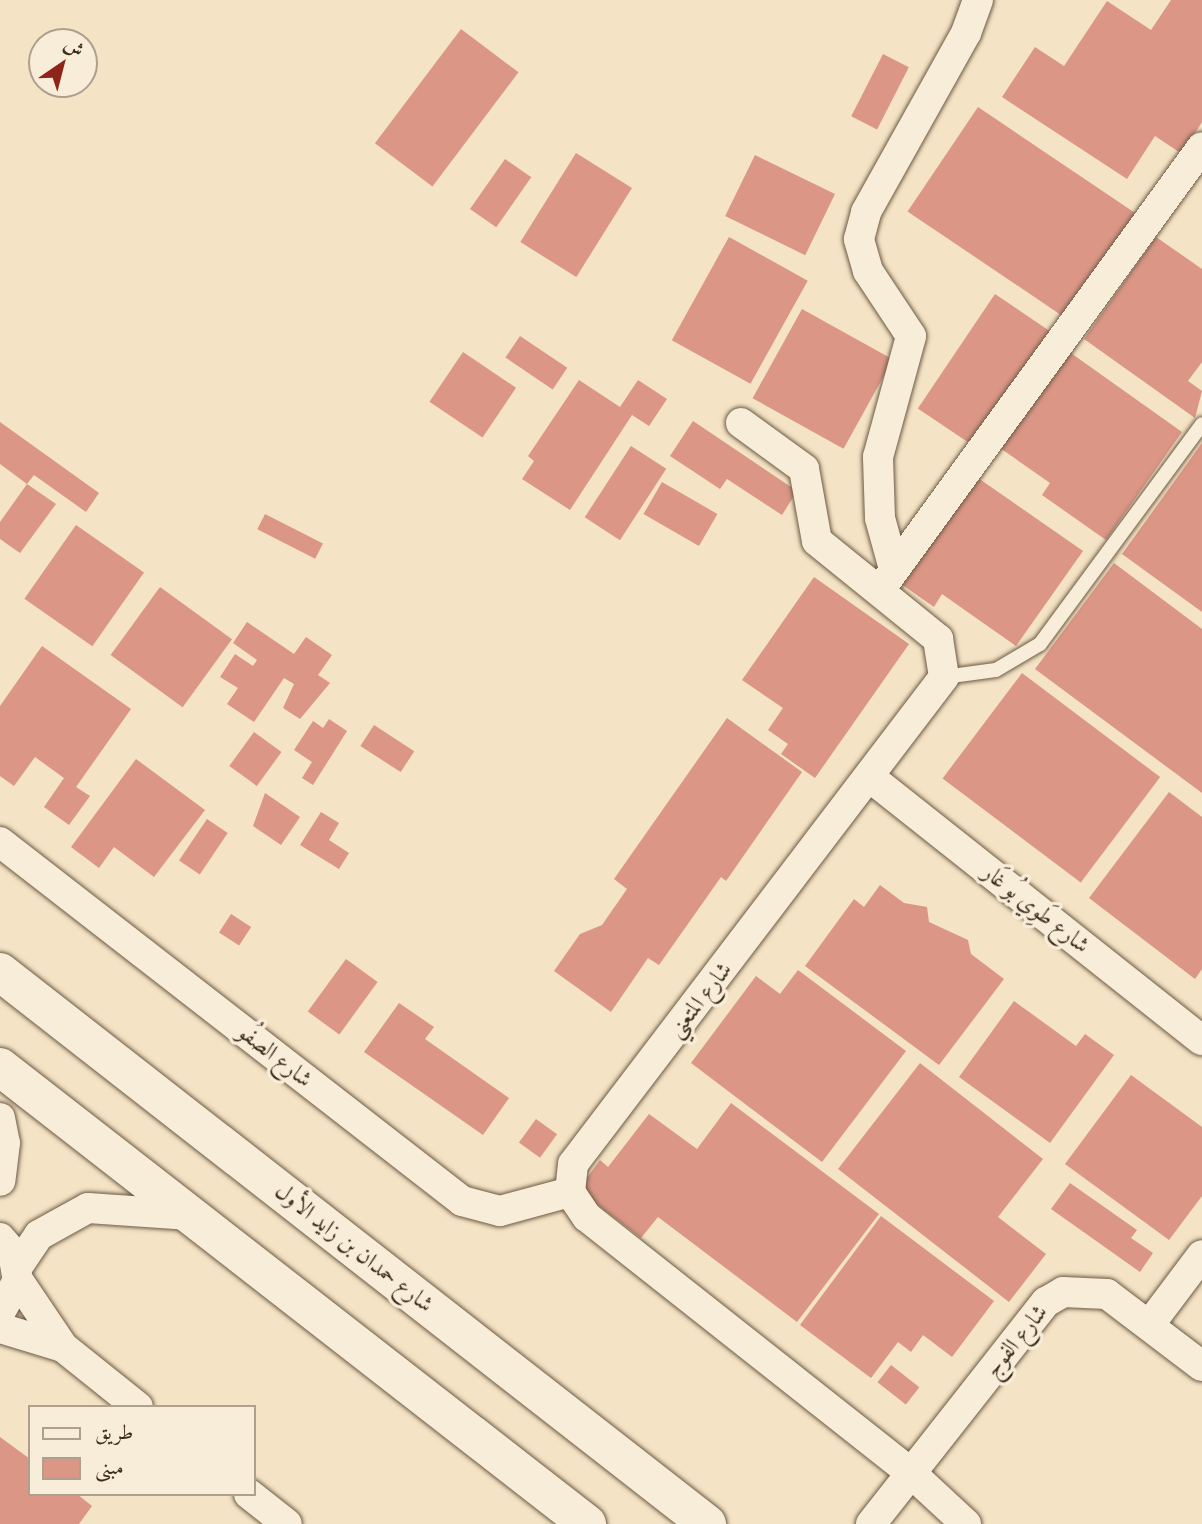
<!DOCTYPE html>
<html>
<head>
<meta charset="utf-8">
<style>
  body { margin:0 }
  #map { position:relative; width:1202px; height:1524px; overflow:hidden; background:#f4e3c4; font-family:"Libre Bodoni",Amiri,serif }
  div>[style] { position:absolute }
  .building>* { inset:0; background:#db9686; transform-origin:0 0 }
  .roads { filter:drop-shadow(0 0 2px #6c5a45) drop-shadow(0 0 2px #6c5a45) }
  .service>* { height:14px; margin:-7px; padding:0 7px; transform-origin:7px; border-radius:7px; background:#f8edd9 }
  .minor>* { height:30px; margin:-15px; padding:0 15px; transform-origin:15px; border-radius:15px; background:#f8edd9 }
  .secondary>* { height:38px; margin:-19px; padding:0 19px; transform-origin:19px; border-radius:19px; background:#f8edd9 }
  span { translate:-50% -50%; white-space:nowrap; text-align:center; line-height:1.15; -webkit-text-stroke:7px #f8edd9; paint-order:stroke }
  .street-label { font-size:23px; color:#3e2c1b }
  .legend { position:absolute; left:28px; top:1405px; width:228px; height:91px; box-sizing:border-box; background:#f8edd9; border:2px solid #aea08d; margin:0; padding:9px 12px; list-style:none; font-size:21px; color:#3e2c1b }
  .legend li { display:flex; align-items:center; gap:14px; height:35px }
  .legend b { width:35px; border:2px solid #aea08d }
  .north { position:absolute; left:28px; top:28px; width:70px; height:70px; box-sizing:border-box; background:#f8edd9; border:2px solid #aea08d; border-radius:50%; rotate:35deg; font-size:19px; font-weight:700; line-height:28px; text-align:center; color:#3e2c1b }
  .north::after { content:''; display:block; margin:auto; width:24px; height:32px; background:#8f2418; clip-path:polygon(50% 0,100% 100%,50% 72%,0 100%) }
</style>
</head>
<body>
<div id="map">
  <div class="building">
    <div style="clip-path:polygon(1171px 0,1202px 0,1202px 122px,1182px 154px,1155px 136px,1127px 179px,1002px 97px,1035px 47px,1064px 66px,1107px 1px,1151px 30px)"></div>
    <div style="left:461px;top:29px;width:72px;height:143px;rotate:37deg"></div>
    <div style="left:883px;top:54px;width:29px;height:70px;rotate:27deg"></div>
    <div style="left:978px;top:107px;width:194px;height:126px;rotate:34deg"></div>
    <div style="left:576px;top:153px;width:66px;height:105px;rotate:32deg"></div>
    <div style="left:755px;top:155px;width:89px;height:68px;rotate:26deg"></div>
    <div style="left:505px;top:159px;width:32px;height:61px;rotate:35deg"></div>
    <div style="left:729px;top:237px;width:90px;height:118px;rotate:29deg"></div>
    <div style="clip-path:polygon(1156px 237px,1202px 269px,1202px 362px,1188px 381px,1202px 391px,1195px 418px,1084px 339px)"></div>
    <div style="left:995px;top:294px;width:70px;height:138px;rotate:34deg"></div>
    <div style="left:802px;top:309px;width:104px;height:102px;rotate:29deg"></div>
    <div style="left:520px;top:336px;width:57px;height:26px;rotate:34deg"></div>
    <div style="clip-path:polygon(1068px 351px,1182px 432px,1106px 540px,1042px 495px,1050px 483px,1000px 448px)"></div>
    <div style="left:463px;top:352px;width:64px;height:60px;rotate:34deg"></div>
    <div style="clip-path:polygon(579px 380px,620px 407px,638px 380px,667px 399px,649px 426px,632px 415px,570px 510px,522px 479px,534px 461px,528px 456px)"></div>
    <div style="clip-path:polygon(693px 421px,797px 491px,782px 515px,727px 479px,720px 489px,670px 456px)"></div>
    <div style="clip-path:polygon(0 422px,99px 493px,86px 512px,34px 475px,27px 484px,0 464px)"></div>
    <div style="clip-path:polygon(1202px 443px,1202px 612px,1122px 554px)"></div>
    <div style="left:631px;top:446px;width:42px;height:85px;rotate:33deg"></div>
    <div style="clip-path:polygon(968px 471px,1083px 551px,1016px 646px,942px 594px,934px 607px,894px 579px)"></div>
    <div style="left:662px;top:482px;width:64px;height:37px;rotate:30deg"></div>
    <div style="clip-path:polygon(27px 484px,56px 504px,20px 553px,0 539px,0 522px)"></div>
    <div style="left:265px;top:514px;width:65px;height:17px;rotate:27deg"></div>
    <div style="left:76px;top:525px;width:83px;height:90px;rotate:35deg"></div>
    <div style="clip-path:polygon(1114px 563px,1202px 629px,1202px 793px,1035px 669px)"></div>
    <div style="clip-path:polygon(814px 577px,909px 644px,815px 778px,781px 754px,788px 744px,768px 730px,783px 708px,742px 680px)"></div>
    <div style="left:160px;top:587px;width:89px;height:84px;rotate:36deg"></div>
    <div style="clip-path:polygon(247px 622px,294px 654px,306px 637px,332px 655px,318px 675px,330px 683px,300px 719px,283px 708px,294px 684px,284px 678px,254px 722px,227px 704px,238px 688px,220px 677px,235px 654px,253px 666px,257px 660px,233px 643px)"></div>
    <div style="clip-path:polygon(42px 646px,131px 709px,76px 787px,90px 796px,69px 825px,44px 807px,64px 778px,35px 757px,14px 786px,0 776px,0 706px)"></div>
    <div style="left:1022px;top:673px;width:173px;height:132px;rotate:37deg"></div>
    <div style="clip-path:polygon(727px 718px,802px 772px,726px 881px,721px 877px,659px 965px,648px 958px,611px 1012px,554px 971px,580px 934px,602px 925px,627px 889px,614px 879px)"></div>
    <div style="clip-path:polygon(329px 719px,347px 731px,313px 785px,302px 778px,312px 762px,294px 750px,313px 721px,323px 728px)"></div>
    <div style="left:374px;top:725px;width:48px;height:25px;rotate:33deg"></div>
    <div style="left:254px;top:732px;width:34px;height:42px;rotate:36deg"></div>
    <div style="clip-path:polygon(136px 759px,205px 810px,154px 877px,114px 847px,99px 868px,71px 847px)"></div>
    <div style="clip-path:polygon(1169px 792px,1202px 817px,1202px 969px,1195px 979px,1089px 898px)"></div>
    <div style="clip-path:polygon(265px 793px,300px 817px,281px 845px,253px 826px)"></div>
    <div style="clip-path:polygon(321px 812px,339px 823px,329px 840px,349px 853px,339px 869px,300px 845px)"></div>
    <div style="left:207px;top:819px;width:25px;height:50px;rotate:34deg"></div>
    <div style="clip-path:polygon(880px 885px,904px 903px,927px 907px,929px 922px,968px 940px,971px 954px,1004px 979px,939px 1065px,805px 966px,854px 899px,864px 907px)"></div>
    <div style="left:231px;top:914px;width:24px;height:22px;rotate:33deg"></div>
    <div style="left:346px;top:959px;width:39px;height:65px;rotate:36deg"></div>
    <div style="clip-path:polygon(798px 970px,906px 1051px,822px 1162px,691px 1063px,756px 976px,780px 994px)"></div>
    <div style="clip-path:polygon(1014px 1001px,1076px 1046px,1085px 1034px,1114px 1055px,1050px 1143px,959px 1077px)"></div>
    <div style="clip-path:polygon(399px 1003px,434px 1027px,425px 1039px,509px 1098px,483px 1135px,364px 1052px)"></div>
    <div style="clip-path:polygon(920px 1063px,1043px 1159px,998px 1217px,1046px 1254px,1009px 1302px,838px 1169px)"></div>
    <div style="clip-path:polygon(1131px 1075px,1202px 1127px,1202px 1196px,1169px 1240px,1065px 1164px)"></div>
    <div style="clip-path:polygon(731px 1103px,879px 1214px,797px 1322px,658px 1217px,641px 1238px,578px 1190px,600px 1160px,608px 1167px,649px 1114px,697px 1149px)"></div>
    <div style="left:536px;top:1119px;width:26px;height:29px;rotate:36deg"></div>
    <div style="clip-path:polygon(1070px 1183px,1137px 1230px,1131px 1238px,1153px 1253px,1140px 1272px,1051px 1209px)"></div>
    <div style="clip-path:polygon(881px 1216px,994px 1301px,952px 1357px,923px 1335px,911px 1352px,898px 1342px,871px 1378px,800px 1325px)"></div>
    <div style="left:891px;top:1365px;width:36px;height:22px;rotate:38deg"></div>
    <div style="clip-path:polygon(0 1437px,30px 1459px,30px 1494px,77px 1494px,92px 1506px,79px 1524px,0 1524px)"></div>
  </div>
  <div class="roads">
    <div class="service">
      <div style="left:944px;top:677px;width:52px;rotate:-7.7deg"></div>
      <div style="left:996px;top:670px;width:51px;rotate:-30.6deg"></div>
      <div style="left:1040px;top:644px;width:273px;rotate:-53.6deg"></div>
    </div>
    <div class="minor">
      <div style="left:741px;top:423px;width:78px;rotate:36.1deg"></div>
      <div style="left:804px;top:469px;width:73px;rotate:79.8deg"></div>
      <div style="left:817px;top:541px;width:156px;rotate:39deg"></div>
      <div style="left:938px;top:639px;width:38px;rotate:81deg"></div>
      <div style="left:944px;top:677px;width:612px;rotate:127.3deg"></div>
      <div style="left:573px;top:1164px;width:28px;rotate:96deg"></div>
      <div style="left:570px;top:1192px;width:30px;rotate:56deg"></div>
      <div style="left:587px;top:1217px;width:413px;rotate:38.3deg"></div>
      <div style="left:911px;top:1473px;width:75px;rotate:42.8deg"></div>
      <div style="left:894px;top:569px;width:53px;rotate:-105.4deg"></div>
      <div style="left:880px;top:518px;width:61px;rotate:-91.9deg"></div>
      <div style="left:878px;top:457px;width:125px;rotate:-74.7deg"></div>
      <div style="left:911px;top:336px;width:78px;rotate:-123.5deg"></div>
      <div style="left:868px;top:271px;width:33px;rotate:-106deg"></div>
      <div style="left:859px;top:239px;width:28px;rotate:-75deg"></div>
      <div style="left:866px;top:212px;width:205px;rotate:-60.8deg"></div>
      <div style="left:966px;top:33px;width:35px;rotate:-70deg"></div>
      <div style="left:887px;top:580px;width:535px;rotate:-53.96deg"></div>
      <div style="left:871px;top:778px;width:422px;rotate:38.4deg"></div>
      <div style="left:0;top:842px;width:585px;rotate:37.85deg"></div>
      <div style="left:462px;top:1201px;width:39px;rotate:15deg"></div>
      <div style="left:500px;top:1211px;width:73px;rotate:-15.2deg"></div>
      <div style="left:0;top:1118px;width:25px;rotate:79deg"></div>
      <div style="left:5px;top:1143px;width:38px;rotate:97deg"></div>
      <div style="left:0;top:1238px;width:20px;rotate:49deg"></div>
      <div style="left:13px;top:1253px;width:27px;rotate:80deg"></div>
      <div style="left:18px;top:1280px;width:38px;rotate:119deg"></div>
      <div style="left:18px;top:1266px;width:37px;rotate:-56deg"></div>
      <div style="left:39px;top:1235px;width:56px;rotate:-28.9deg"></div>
      <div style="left:88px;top:1208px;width:102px;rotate:3.9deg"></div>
      <div style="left:18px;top:1280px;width:81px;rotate:56.1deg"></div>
      <div style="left:63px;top:1347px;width:96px;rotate:38.7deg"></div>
      <div style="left:1150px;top:1324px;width:86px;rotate:-53deg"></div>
      <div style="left:0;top:1328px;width:66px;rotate:16.8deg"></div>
      <div style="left:249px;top:1494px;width:48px;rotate:38.3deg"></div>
      <div style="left:871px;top:1524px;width:283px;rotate:-51.8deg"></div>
      <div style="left:1046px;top:1302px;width:20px;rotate:-30deg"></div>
      <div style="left:1063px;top:1292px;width:44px;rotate:2.6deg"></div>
      <div style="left:1107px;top:1294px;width:119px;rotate:37.2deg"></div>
    </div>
    <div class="secondary">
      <div style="left:0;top:972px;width:897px;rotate:37.98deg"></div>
      <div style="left:0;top:1067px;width:744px;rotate:37.9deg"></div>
    </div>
  </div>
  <div class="street-label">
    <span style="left:1036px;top:909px;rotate:38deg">شارع طَوِي بُو غَار</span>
    <span style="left:700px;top:1000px;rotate:-52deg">شارع المتعني</span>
    <span style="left:275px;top:1056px;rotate:38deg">شارع الصفُو</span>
    <span style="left:354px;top:1248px;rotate:38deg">شارع حمدان بن زايد الأول</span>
    <span style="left:1016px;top:1341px;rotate:-51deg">شارع الفوج</span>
  </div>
  <ul class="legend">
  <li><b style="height:9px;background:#f8edd9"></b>طريق</li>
  <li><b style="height:19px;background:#db9686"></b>مبنى</li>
  </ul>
  <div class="north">ش</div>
</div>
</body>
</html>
